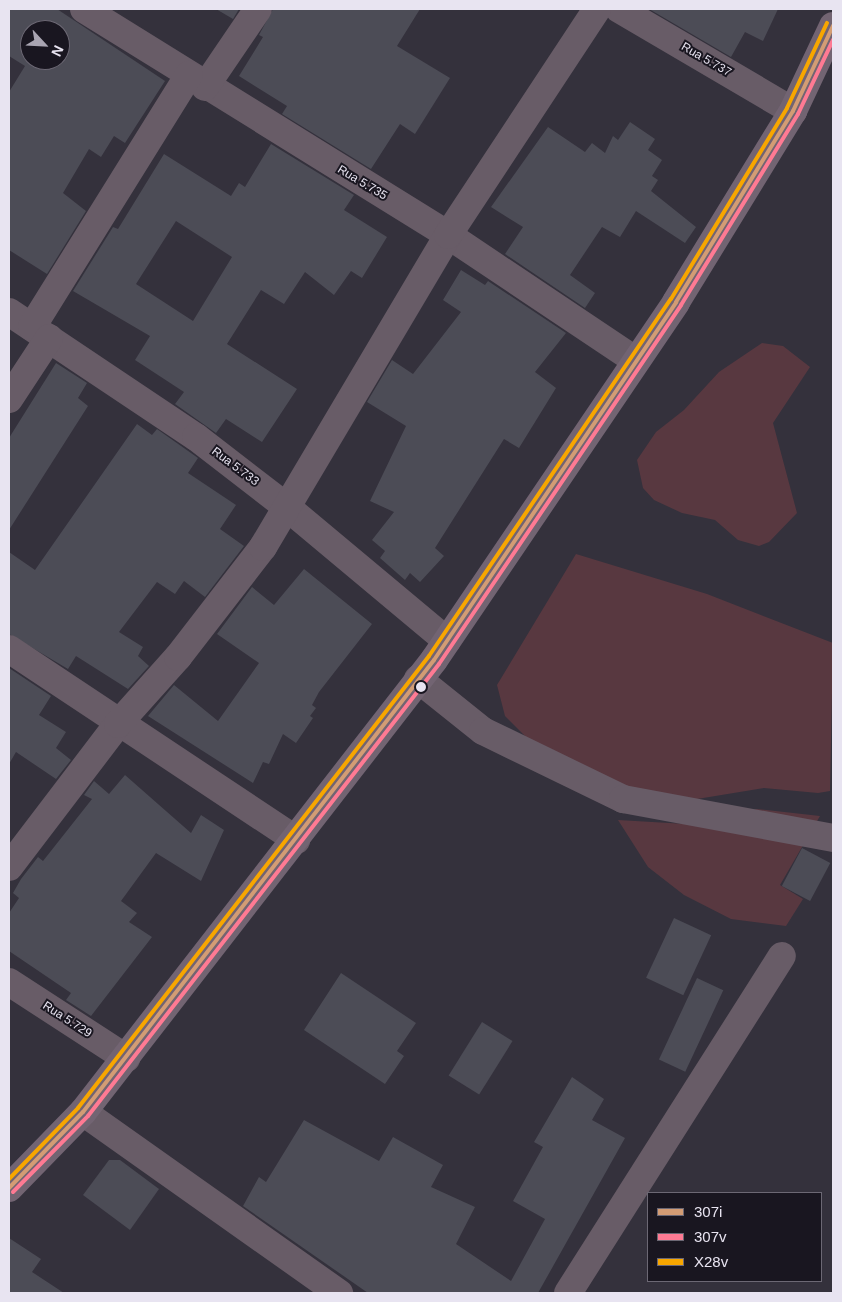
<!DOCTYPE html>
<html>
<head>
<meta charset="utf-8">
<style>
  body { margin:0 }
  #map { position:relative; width:842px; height:1302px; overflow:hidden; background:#34313c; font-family:Arial,sans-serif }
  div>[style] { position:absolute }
  .green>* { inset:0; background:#583840 }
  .building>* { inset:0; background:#4c4c56; transform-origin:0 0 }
  .minor>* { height:28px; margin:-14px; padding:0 14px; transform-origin:14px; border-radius:14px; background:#685c67 }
  .major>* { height:28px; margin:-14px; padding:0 14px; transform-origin:14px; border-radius:14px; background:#726472 }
  .bus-1>* { height:4px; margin:-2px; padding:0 2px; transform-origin:2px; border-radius:2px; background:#d39c74 }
  .bus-2>* { height:4px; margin:-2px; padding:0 2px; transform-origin:2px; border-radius:2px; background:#fe7a93 }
  .bus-3>* { height:4px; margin:-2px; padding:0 2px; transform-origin:2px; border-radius:2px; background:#f7a600 }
  .dots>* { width:14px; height:14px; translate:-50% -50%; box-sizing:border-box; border:2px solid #191620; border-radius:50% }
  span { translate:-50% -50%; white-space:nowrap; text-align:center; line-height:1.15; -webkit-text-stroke:4px #191620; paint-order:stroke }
  .street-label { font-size:12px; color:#e8e4f1 }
  .frame { position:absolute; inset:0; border:10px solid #e8e4f1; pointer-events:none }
  .legend { position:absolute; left:647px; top:1192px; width:175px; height:90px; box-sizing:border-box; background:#191620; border:1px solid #6c6874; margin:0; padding:6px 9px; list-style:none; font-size:15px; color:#e8e4f1 }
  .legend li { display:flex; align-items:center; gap:10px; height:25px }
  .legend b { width:25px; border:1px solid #6c6874 }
  .north { position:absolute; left:20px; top:20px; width:50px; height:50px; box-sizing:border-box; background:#191620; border:1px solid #6c6874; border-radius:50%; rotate:115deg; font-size:14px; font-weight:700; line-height:20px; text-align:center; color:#e8e4f1 }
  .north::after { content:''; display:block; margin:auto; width:18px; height:22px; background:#a9a5b2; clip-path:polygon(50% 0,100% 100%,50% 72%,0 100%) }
</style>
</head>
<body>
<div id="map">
  <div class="green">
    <div style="clip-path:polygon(762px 343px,783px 346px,810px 367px,773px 423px,797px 513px,769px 542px,759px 546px,738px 540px,715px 520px,682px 513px,654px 500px,643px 488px,637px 460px,656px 432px,684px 410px,719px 372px)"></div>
    <div style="clip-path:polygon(576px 554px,707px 594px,833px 643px,830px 791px,818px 793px,764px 788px,691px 800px,648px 802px,528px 739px,505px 716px,497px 685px)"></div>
    <div style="clip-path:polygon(757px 809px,820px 816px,780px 885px,803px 899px,786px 926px,731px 919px,684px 895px,648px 867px,618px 820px,686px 824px)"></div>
  </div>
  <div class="building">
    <div style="clip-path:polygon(evenodd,9px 9px,57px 9px,165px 81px,125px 143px,114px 136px,101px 157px,89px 149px,63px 193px,86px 211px,47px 274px,9px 250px,9px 92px,25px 66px,9px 56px,9px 9px,30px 30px,60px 30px,60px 60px,30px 60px,30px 30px)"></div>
    <div style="clip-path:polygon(216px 9px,239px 9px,233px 19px)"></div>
    <div style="clip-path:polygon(273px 9px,420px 9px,397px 46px,450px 78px,415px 134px,400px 124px,371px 169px,282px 114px,287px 106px,239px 76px,263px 37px,259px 35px)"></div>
    <div style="clip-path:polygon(649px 9px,778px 9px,763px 41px,745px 32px,731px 57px)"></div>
    <div style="clip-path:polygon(630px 122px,655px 139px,648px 150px,662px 160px,652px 176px,658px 180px,651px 191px,696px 227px,685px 243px,636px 211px,620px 237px,602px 227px,570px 275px,595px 293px,585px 308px,505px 254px,523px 227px,491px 207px,548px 127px,585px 152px,592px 143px,605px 153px,613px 136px,618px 140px)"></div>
    <div style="clip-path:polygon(evenodd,271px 144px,354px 195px,344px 210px,387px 237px,362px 278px,351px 271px,334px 295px,305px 272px,284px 304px,261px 290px,227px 344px,297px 389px,262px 442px,226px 419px,216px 433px,175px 404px,184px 392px,135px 360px,150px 336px,73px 291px,113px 227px,118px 229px,164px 154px,231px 196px,239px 183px,245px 187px,271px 144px,176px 221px,232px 257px,193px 321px,136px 284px,176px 221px)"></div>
    <div style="clip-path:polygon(461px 270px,485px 285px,488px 281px,566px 333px,535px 372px,556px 388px,519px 448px,504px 439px,435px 548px,444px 556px,420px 582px,410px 573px,405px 580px,380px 558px,385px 551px,372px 540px,394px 512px,370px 501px,406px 426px,367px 402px,392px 360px,413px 374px,461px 312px,443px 300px)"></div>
    <div style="clip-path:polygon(56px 363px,87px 383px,78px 398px,88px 406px,9px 530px,9px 438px)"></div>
    <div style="clip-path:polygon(137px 424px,152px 435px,157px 429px,198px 458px,188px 473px,236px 505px,220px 529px,244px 546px,205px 597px,184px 581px,175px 594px,157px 582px,119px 632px,143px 647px,138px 656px,149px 666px,128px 689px,76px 656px,68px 669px,9px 634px,9px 552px,35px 570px)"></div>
    <div style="clip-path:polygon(304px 569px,372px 624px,319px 692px,312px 705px,316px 708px,310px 716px,313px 718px,296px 743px,283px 734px,269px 764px,263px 762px,253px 783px,148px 716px,174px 685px,218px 721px,259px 663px,217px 634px,252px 587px,274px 605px)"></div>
    <div style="clip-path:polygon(9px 668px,51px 696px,39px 715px,66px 732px,56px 748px,71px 760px,56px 779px,16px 752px,9px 764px)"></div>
    <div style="clip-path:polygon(125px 775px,191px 833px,201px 815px,224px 830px,201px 881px,156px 853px,121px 901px,137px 913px,129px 922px,152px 937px,91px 1016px,66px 1000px,71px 993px,9px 951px,9px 913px,19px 898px,13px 893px,21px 879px,38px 857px,43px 861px,92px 799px,84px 795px,94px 781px,109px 794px)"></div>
    <div style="left:802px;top:848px;width:32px;height:43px;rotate:28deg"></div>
    <div style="left:674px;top:918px;width:41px;height:66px;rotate:25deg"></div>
    <div style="clip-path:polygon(341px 973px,416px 1023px,397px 1051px,404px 1056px,385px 1084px,304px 1030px)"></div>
    <div style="left:697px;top:978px;width:29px;height:90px;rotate:25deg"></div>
    <div style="left:482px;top:1022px;width:36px;height:63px;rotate:32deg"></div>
    <div style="clip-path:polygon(572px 1077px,604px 1099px,592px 1120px,625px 1138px,538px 1293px,368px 1293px,243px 1206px,259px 1177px,266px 1182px,304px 1120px,379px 1161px,393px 1137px,443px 1165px,431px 1187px,475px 1207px,456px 1244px,511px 1281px,545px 1219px,513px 1201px,543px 1147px,534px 1142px)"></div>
    <div style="clip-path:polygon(109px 1160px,120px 1160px,159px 1189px,130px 1230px,83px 1195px)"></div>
    <div style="clip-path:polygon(9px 1238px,41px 1259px,32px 1272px,64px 1293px,9px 1293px)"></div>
  </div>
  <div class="minor">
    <div style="left:84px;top:9px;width:428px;rotate:31.8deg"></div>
    <div style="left:448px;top:235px;width:226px;rotate:33.8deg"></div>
    <div style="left:619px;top:9px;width:202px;rotate:30.4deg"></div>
    <div style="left:205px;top:87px;width:94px;rotate:-55.8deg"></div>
    <div style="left:9px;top:312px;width:225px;rotate:33.8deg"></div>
    <div style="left:196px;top:437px;width:116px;rotate:37.7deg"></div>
    <div style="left:288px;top:508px;width:207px;rotate:39.9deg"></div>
    <div style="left:32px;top:327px;width:297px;rotate:-58.1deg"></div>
    <div style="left:9px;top:399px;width:73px;rotate:-56.7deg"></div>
    <div style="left:9px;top:649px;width:345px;rotate:33.6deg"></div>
    <div style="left:418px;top:679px;width:83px;rotate:38.7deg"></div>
    <div style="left:483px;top:731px;width:156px;rotate:25.9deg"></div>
    <div style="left:623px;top:799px;width:214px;rotate:10.5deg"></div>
    <div style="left:9px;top:867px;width:180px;rotate:-52.7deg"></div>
    <div style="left:118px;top:724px;width:90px;rotate:-48.2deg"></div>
    <div style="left:178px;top:657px;width:139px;rotate:-52.3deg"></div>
    <div style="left:263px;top:547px;width:363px;rotate:-59.3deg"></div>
    <div style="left:448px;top:235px;width:271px;rotate:-56.6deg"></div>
    <div style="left:9px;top:982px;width:140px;rotate:33deg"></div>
    <div style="left:83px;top:1112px;width:314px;rotate:35.3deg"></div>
    <div style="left:568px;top:1293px;width:399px;rotate:-57.6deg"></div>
  </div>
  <div class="major">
    <div style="left:9px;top:1188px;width:106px;rotate:-45.8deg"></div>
    <div style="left:83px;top:1112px;width:572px;rotate:-52.17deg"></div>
    <div style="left:434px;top:660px;width:432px;rotate:-55.9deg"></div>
    <div style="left:676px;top:302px;width:224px;rotate:-58.5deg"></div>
    <div style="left:793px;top:111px;width:94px;rotate:-64.8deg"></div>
  </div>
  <div class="bus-1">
    <div style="left:9px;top:1188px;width:106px;rotate:-45.8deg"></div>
    <div style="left:83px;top:1112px;width:572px;rotate:-52.17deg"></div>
    <div style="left:434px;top:660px;width:432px;rotate:-55.9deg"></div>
    <div style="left:676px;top:302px;width:224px;rotate:-58.5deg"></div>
    <div style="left:793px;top:111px;width:94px;rotate:-64.8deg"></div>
  </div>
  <div class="bus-2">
    <div style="left:13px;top:1192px;width:107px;rotate:-45.4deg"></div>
    <div style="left:88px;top:1116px;width:572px;rotate:-52.17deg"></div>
    <div style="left:439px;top:664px;width:433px;rotate:-56deg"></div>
    <div style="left:681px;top:305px;width:224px;rotate:-58.5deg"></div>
    <div style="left:798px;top:114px;width:82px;rotate:-64.7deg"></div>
  </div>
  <div class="bus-3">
    <div style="left:9px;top:1179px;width:99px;rotate:-45.8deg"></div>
    <div style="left:78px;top:1108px;width:572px;rotate:-52.17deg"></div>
    <div style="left:429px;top:656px;width:431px;rotate:-55.9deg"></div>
    <div style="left:671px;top:299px;width:223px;rotate:-58.7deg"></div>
    <div style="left:787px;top:108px;width:94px;rotate:-64.8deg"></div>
  </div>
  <div class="dots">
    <div style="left:421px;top:687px;background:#e8e4f1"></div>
  </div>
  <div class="street-label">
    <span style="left:706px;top:60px;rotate:30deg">Rua 5.737</span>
    <span style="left:362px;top:183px;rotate:31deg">Rua 5.735</span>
    <span style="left:235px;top:467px;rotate:37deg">Rua 5.733</span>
    <span style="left:67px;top:1020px;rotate:33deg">Rua 5.729</span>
  </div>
  <div class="frame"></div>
  <ul class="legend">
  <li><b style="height:6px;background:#d39c74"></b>307i</li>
  <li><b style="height:6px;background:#fe7a93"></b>307v</li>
  <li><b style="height:6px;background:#f7a600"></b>X28v</li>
  </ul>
  <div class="north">N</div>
</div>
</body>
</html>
